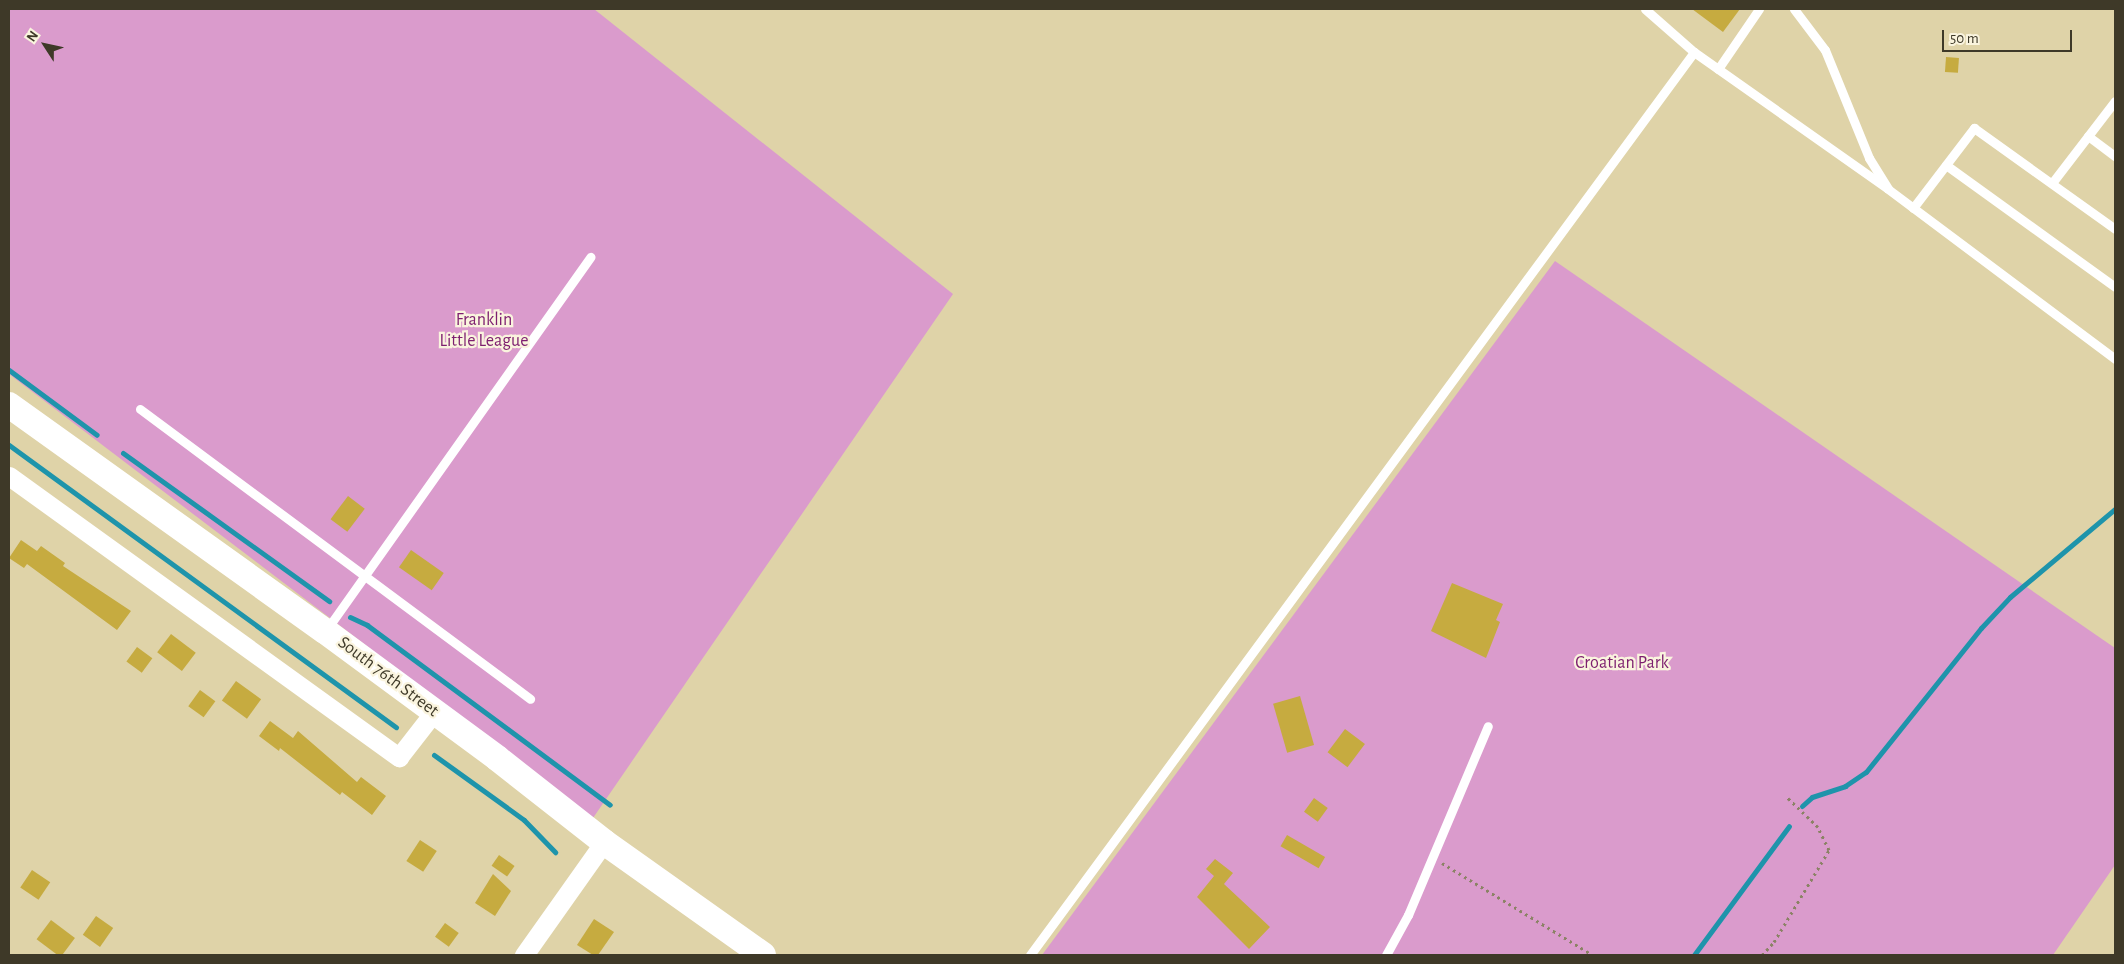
<!DOCTYPE html>
<html>
<head>
<meta charset="utf-8">
<style>
  body { margin:0 }
  #map { position:relative; width:2124px; height:964px; overflow:hidden; background:#dfd3a8; font-family:"Alegreya Sans",sans-serif }
  div>[style] { position:absolute }
  .green>* { inset:0; background:#da9bcc }
  .stream>* { height:5px; margin:-2.5px; padding:0 2.5px; transform-origin:2.5px; border-radius:2.5px; background:#1e94ab }
  .building>* { inset:0; background:#c6ab40; transform-origin:0 0 }
  .path>* { height:3px; margin-top:-1.5px; transform-origin:0; background:repeating-linear-gradient(90deg,#8b8265 0 2.5px,transparent 0 6.5px) }
  .service>* { height:9px; margin:-4.5px; padding:0 4.5px; transform-origin:4.5px; border-radius:4.5px; background:#fff }
  .minor>* { height:19px; margin:-9.5px; padding:0 9.5px; transform-origin:9.5px; border-radius:9.5px; background:#fff }
  .secondary>* { height:26px; margin:-13px; padding:0 13px; transform-origin:13px; border-radius:13px; background:#fff }
  span { translate:-50% -50%; white-space:nowrap; text-align:center; line-height:1.15; -webkit-text-stroke:4.5px #faf4de; paint-order:stroke }
  .park-label { font-size:18px; color:#7d1e6f }
  .street-label { font-size:18px; color:#3e3928 }
  .frame { position:absolute; inset:0; border:10px solid #3e3928; pointer-events:none }
  .north { position:absolute; left:20px; top:20px; width:50px; height:50px; -webkit-text-stroke:4px #faf4de; paint-order:stroke; rotate:305deg; font-size:14px; font-weight:700; line-height:20px; text-align:center; color:#3e3928 }
  .north::after { content:''; display:block; margin:auto; width:18px; height:22px; background:#3e3928; clip-path:polygon(50% 0,100% 100%,50% 72%,0 100%) }
  .scale { position:absolute; left:1942px; top:30px; width:130px; height:22px; box-sizing:border-box; border:2px solid #3e3928; border-top:0; padding-left:6px; font-size:15px; line-height:18px; white-space:nowrap; color:#3e3928; -webkit-text-stroke:4px #faf4de; paint-order:stroke }
</style>
</head>
<body>
<div id="map">
  <div class="green">
    <div style="clip-path:polygon(9px 9px,594px 9px,953px 294px,593px 818px,9px 374px)"></div>
    <div style="clip-path:polygon(1555px 261px,2115px 648px,2115px 865px,2053px 955px,1042px 955px)"></div>
  </div>
  <div class="stream">
    <div style="left:9px;top:370px;width:109px;rotate:36.5deg"></div>
    <div style="left:9px;top:445px;width:479px;rotate:36.1deg"></div>
    <div style="left:123px;top:453px;width:254px;rotate:35.7deg"></div>
    <div style="left:350px;top:617px;width:19px;rotate:25deg"></div>
    <div style="left:367px;top:625px;width:302px;rotate:36.5deg"></div>
    <div style="left:434px;top:755px;width:111px;rotate:35.8deg"></div>
    <div style="left:524px;top:820px;width:45px;rotate:45.9deg"></div>
    <div style="left:1802px;top:806px;width:13px;rotate:-42deg"></div>
    <div style="left:1812px;top:797px;width:35px;rotate:-18deg"></div>
    <div style="left:1845px;top:786px;width:25px;rotate:-34deg"></div>
    <div style="left:1866px;top:772px;width:184px;rotate:-51.4deg"></div>
    <div style="left:1981px;top:628px;width:42px;rotate:-46.9deg"></div>
    <div style="left:2010px;top:597px;width:137px;rotate:-40deg"></div>
    <div style="left:1694px;top:955px;width:160px;rotate:-53.6deg"></div>
  </div>
  <div class="building">
    <div style="clip-path:polygon(1692px 9px,1740px 9px,1723px 32px)"></div>
    <div style="left:1946px;top:57px;width:13px;height:15px;rotate:4deg"></div>
    <div style="left:348px;top:496px;width:21px;height:29px;rotate:37deg"></div>
    <div style="clip-path:polygon(21px 540px,37px 551px,41px 546px,65px 563px,63px 566px,131px 611px,117px 630px,27px 564px,24px 568px,9px 558px)"></div>
    <div style="left:411px;top:550px;width:40px;height:21px;rotate:35deg"></div>
    <div style="clip-path:polygon(1452px 583px,1503px 604px,1496px 620px,1500px 622px,1486px 658px,1431px 631px)"></div>
    <div style="left:171px;top:634px;width:31px;height:23px;rotate:37deg"></div>
    <div style="left:137px;top:647px;width:19px;height:18px;rotate:36deg"></div>
    <div style="left:236px;top:681px;width:31px;height:24px;rotate:36deg"></div>
    <div style="left:200px;top:690px;width:19px;height:20px;rotate:36deg"></div>
    <div style="left:1300px;top:696px;width:51px;height:28px;rotate:74deg"></div>
    <div style="clip-path:polygon(270px 721px,293px 738px,298px 731px,357px 782px,361px 777px,386px 796px,372px 815px,342px 792px,340px 795px,280px 748px,279px 751px,259px 736px)"></div>
    <div style="left:1345px;top:729px;width:25px;height:29px;rotate:37deg"></div>
    <div style="left:1314px;top:798px;width:17px;height:17px;rotate:36deg"></div>
    <div style="left:1287px;top:835px;width:44px;height:13px;rotate:30deg"></div>
    <div style="left:420px;top:840px;width:20px;height:25px;rotate:33deg"></div>
    <div style="left:499px;top:855px;width:19px;height:13px;rotate:35deg"></div>
    <div style="clip-path:polygon(1215px 859px,1233px 873px,1224px 884px,1270px 927px,1249px 949px,1197px 897px,1214px 876px,1206px 869px)"></div>
    <div style="left:32px;top:870px;width:22px;height:21px;rotate:34deg"></div>
    <div style="clip-path:polygon(493px 874px,511px 891px,495px 916px,475px 903px)"></div>
    <div style="left:96px;top:916px;width:21px;height:23px;rotate:35deg"></div>
    <div style="clip-path:polygon(594px 919px,614px 932px,598px 955px,593px 955px,577px 945px)"></div>
    <div style="left:51px;top:920px;width:30px;height:24px;rotate:37deg"></div>
    <div style="left:445px;top:923px;width:17px;height:17px;rotate:36deg"></div>
  </div>
  <div class="path">
    <div style="left:1442px;top:863px;width:177px;rotate:31.4deg"></div>
    <div style="left:1762px;top:955px;width:18px;rotate:-47deg"></div>
    <div style="left:1774px;top:942px;width:107px;rotate:-59.1deg"></div>
    <div style="left:1829px;top:850px;width:25px;rotate:-116deg"></div>
    <div style="left:1818px;top:827px;width:42px;rotate:-136deg"></div>
  </div>
  <div class="service">
    <div style="left:1645px;top:9px;width:65px;rotate:41.3deg"></div>
    <div style="left:1794px;top:9px;width:51px;rotate:52.9deg"></div>
    <div style="left:1825px;top:50px;width:117px;rotate:67.8deg"></div>
    <div style="left:1869px;top:158px;width:36px;rotate:58deg"></div>
    <div style="left:1888px;top:189px;width:284px;rotate:36.8deg"></div>
    <div style="left:1718px;top:69px;width:73px;rotate:-55.7deg"></div>
    <div style="left:2088px;top:136px;width:34px;rotate:37deg"></div>
    <div style="left:1946px;top:165px;width:208px;rotate:35.8deg"></div>
    <div style="left:2052px;top:183px;width:103px;rotate:-52.5deg"></div>
    <div style="left:1913px;top:208px;width:101px;rotate:-52.7deg"></div>
    <div style="left:1974px;top:128px;width:173px;rotate:35.6deg"></div>
    <div style="left:140px;top:409px;width:486px;rotate:36.6deg"></div>
    <div style="left:327px;top:629px;width:456px;rotate:-54.7deg"></div>
    <div style="left:1030px;top:955px;width:1121px;rotate:-53.67deg"></div>
    <div style="left:1694px;top:52px;width:237px;rotate:35.2deg"></div>
    <div style="left:1386px;top:955px;width:46px;rotate:-61.2deg"></div>
    <div style="left:1408px;top:915px;width:205px;rotate:-67.1deg"></div>
  </div>
  <div class="minor">
    <div style="left:9px;top:476px;width:481px;rotate:35.8deg"></div>
    <div style="left:399px;top:757px;width:57px;rotate:-52.1deg"></div>
    <div style="left:524px;top:955px;width:138px;rotate:-54.7deg"></div>
  </div>
  <div class="secondary">
    <div style="left:9px;top:405px;width:388px;rotate:35.6deg"></div>
    <div style="left:325px;top:631px;width:214px;rotate:36.4deg"></div>
    <div style="left:497px;top:758px;width:136px;rotate:38.1deg"></div>
    <div style="left:604px;top:842px;width:195px;rotate:35.4deg"></div>
  </div>
  <div class="park-label">
    <span style="left:484px;top:331px">Franklin<br>Little League</span>
    <span style="left:1622px;top:663px">Croatian Park</span>
  </div>
  <div class="street-label">
    <span style="left:388px;top:677px;rotate:37deg">South 76th Street</span>
  </div>
  <div class="frame"></div>
  <div class="north">N</div>
  <div class="scale">50 m</div>
</div>
</body>
</html>
